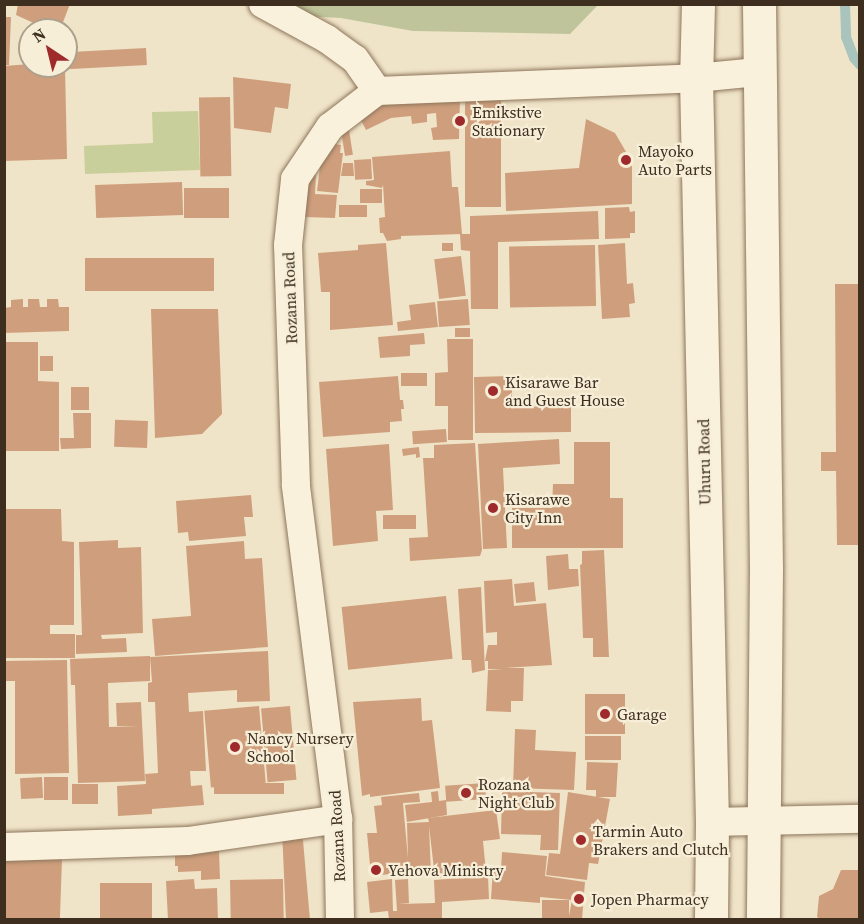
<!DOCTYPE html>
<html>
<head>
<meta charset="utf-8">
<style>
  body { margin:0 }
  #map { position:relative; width:864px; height:924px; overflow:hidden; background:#f0e4c8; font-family:"Source Serif 4",serif }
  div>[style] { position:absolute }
  .green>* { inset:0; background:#c9cf9b }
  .cemetery>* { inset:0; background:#bfc49a }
  .stream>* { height:10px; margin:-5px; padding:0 5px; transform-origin:5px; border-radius:5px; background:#a9c4bc }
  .building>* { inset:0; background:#cf9f7d; transform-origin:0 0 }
  .roads { filter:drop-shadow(0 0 2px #8d765c) drop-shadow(0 0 2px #8d765c) }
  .street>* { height:28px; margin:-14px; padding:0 14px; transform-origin:14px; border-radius:14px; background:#faf1dc }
  .secondary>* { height:33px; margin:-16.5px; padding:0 16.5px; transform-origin:16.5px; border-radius:16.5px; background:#faf1dc }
  .dots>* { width:16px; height:16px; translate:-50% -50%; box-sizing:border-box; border:3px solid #f7eed8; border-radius:50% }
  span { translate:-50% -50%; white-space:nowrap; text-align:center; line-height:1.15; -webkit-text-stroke:4.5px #f7eed8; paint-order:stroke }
  .poi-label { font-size:16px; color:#3d2e20 }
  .left { translate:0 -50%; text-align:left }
  .street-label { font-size:16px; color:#3d2e20 }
  .frame { position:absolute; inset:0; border:6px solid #3d2e20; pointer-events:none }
  .north { position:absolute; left:18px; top:18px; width:60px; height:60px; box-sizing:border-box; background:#f7eed8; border:2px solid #ada18e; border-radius:50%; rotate:325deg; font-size:16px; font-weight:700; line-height:24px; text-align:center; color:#3d2e20 }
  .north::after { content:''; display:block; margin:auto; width:21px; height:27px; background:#9e2a2b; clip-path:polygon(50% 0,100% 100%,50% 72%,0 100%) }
</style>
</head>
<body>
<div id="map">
  <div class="green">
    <div style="clip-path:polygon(198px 111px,200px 170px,85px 174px,84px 146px,153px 143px,152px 112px)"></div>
  </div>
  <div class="cemetery">
    <div style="clip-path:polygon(264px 5px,598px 5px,570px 34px,413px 31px,341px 18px,279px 15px)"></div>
  </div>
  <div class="stream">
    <div style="left:845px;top:4px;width:33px;rotate:88deg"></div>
    <div style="left:846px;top:37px;width:22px;rotate:69deg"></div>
    <div style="left:854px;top:58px;width:9px;rotate:49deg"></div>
  </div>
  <div class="building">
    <div style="clip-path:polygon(18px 4px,70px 4px,60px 30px,49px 30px,16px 15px)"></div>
    <div style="clip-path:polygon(4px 17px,11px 17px,9px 65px,4px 65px)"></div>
    <div style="left:146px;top:48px;width:17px;height:80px;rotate:87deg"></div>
    <div style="clip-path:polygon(30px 64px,65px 66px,67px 159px,4px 161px,4px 66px)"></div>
    <div style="clip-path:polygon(233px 77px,291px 84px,288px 109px,275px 107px,271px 133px,234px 128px)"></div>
    <div style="left:230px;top:97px;width:79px;height:31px;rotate:89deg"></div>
    <div style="clip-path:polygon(460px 97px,459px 139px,433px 140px,431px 128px,437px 127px,436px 113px,427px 114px,427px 122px,412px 124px,411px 116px,391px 118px,366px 130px,359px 116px,390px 102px)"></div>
    <div style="left:465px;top:100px;width:36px;height:107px"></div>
    <div style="clip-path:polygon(586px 119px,615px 133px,632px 162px,632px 204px,506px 211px,505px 173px,579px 168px)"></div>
    <div style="left:349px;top:130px;width:25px;height:8px;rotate:81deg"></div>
    <div style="clip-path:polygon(328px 143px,341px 145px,340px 153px,343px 153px,338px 193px,317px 191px,321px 159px)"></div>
    <div style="clip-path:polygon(450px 151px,452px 187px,458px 187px,462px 234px,401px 236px,401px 239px,387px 241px,383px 233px,380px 233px,379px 218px,385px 217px,383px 185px,382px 188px,366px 185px,366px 181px,374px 180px,372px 157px)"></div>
    <div style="left:371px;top:159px;width:20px;height:17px;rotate:87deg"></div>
    <div style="clip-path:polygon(343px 163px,353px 163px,354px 176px,341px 176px)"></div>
    <div style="clip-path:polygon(306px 175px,316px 175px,315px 194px,337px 195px,335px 218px,304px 217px)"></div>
    <div style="left:182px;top:182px;width:33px;height:87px;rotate:88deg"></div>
    <div style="left:184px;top:188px;width:45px;height:30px"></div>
    <div style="left:382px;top:189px;width:14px;height:22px;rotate:90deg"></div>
    <div style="left:339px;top:205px;width:28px;height:12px"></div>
    <div style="clip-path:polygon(629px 207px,630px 212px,635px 211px,635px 233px,630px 233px,630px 238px,605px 239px,605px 208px)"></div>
    <div style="clip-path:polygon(598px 211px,599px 239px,498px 242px,498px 309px,471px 309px,470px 251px,461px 250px,460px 234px,470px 234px,470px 216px)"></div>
    <div style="clip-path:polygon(386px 243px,393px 325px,330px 330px,330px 292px,321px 292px,318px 253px,358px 250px,358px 245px)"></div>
    <div style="left:442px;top:243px;width:11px;height:8px"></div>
    <div style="clip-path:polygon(625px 243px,627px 284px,633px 283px,635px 303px,629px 304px,630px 317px,602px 319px,598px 245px)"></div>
    <div style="left:595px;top:245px;width:61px;height:86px;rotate:89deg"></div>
    <div style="left:461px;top:256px;width:40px;height:27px;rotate:83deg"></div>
    <div style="left:214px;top:258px;width:33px;height:129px;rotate:90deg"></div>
    <div style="clip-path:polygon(835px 284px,860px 284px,860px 545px,837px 545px,836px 471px,821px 471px,821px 452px,836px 452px)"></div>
    <div style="clip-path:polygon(23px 299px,23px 307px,28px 307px,28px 299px,39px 299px,40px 307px,47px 307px,47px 299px,58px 299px,59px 307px,69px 307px,69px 331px,4px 333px,4px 308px,11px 307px,11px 300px)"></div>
    <div style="left:468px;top:299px;width:26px;height:31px;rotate:86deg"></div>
    <div style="clip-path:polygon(435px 302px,438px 327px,398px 331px,397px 322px,411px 320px,409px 305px)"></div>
    <div style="clip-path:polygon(151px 309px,218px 309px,222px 414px,202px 434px,155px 438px)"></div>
    <div style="left:470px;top:328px;width:9px;height:15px;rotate:90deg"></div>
    <div style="clip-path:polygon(424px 333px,425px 344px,410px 345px,410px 356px,380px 358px,378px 337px)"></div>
    <div style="clip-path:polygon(447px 339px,473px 339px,473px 440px,448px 440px,448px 406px,435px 406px,435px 373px,448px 372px)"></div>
    <div style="clip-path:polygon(4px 342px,38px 342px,38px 381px,59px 382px,59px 451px,4px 451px)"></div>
    <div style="left:40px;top:356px;width:13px;height:15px"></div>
    <div style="left:427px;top:373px;width:13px;height:26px;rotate:90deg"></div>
    <div style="clip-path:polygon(398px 376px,400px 400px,403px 400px,404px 409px,401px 409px,402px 421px,390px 422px,390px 432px,323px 437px,319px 382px)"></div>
    <div style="clip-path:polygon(512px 376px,512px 407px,571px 406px,571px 432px,475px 433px,474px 377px)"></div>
    <div style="left:71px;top:387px;width:18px;height:23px"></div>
    <div style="clip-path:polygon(73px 413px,91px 413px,91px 448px,61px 449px,60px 438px,74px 438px)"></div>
    <div style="left:148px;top:421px;width:27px;height:33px;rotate:92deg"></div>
    <div style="left:446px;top:429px;width:13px;height:34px;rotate:86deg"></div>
    <div style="clip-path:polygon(559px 439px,560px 464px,503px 468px,507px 548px,483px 549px,478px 444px)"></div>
    <div style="clip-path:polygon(574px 442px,610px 442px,610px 498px,623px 498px,623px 548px,512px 548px,512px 508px,552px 508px,553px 484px,574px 484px)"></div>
    <div style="clip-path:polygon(475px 443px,482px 550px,480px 556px,410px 561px,409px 538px,428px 537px,423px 458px,434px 458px,434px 445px)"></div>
    <div style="clip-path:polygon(389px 444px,393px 510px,376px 511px,378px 541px,333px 546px,326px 449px)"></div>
    <div style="clip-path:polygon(419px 447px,420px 457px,416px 458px,416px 454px,403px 456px,402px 449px)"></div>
    <div style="clip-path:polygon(251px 495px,253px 517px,244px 517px,246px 536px,189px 541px,188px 532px,178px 533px,176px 501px)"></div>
    <div style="clip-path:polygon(4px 509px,61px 509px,62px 541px,74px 542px,74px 625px,50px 625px,50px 634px,75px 634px,75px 658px,4px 658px)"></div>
    <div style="left:416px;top:515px;width:14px;height:33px;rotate:90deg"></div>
    <div style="clip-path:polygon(118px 540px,118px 548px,141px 547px,143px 633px,101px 635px,102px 639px,126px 638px,127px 652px,76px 654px,76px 635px,82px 635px,79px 542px)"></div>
    <div style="clip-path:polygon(244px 541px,245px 559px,262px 558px,268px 647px,155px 656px,152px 619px,191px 616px,186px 546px)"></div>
    <div style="clip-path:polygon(604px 550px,609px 657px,593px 657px,593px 638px,583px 638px,580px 565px,582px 564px,582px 551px)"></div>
    <div style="clip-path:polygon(568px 554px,569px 569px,578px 569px,579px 586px,548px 590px,546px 556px)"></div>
    <div style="clip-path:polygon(512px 579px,514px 606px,546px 603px,552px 665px,506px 668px,524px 668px,523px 701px,511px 701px,511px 712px,486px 711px,488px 670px,503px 670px,488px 669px,488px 661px,485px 661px,488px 645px,497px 645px,497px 632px,486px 633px,484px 581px)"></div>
    <div style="left:534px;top:582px;width:19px;height:20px;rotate:84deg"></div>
    <div style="clip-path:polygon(481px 587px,485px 670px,472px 673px,471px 660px,462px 660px,458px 589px)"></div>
    <div style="left:446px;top:596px;width:63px;height:105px;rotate:84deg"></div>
    <div style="clip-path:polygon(268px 651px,270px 701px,237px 702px,237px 690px,188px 693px,189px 712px,203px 711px,206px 771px,190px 771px,191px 786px,202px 785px,204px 805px,152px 809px,152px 814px,118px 816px,117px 786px,146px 784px,145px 774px,158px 773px,155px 702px,148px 702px,148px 683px,152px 682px,150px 657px)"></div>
    <div style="clip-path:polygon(150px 656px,150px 681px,108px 683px,109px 727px,139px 726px,117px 726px,116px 703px,141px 702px,145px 781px,78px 783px,75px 685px,71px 685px,70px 659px)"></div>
    <div style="clip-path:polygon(67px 660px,69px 773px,15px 774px,15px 681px,4px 681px,4px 661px)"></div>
    <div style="left:585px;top:694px;width:40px;height:40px"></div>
    <div style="clip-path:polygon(421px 698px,422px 721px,432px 720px,440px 788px,370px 797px,370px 794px,362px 796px,353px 702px)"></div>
    <div style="left:259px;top:706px;width:77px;height:55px;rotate:85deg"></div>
    <div style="left:290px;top:706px;width:74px;height:29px;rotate:85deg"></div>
    <div style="clip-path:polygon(515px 729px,536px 730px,535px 750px,576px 752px,574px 790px,513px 788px)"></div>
    <div style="left:585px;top:736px;width:36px;height:24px"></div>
    <div style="clip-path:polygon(587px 762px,618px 763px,616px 797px,596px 797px,596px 790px,586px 790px)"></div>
    <div style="left:42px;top:777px;width:21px;height:22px;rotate:87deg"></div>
    <div style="left:44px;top:777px;width:24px;height:23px"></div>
    <div style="left:284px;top:783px;width:11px;height:70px;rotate:90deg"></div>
    <div style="left:485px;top:783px;width:16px;height:40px;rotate:86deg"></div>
    <div style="left:72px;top:784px;width:26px;height:20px"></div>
    <div style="clip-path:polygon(438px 791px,439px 801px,446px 800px,447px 815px,407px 822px,405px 805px,432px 802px,431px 792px)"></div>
    <div style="clip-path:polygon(502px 791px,560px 793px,558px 850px,540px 850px,541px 835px,501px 834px)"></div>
    <div style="clip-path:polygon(568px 792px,610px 799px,598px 864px,589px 863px,587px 880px,546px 875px,549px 853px,560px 854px)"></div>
    <div style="clip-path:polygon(419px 793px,420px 802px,403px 803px,408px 859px,407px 823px,429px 822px,428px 818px,496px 810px,500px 839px,483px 841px,486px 872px,435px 878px,429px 826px,431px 875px,410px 876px,410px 872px,371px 876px,367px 833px,377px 833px,374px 806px,382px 805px,381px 797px)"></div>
    <div style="clip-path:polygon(302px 829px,310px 920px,286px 920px,282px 830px)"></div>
    <div style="clip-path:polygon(219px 851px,220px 879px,201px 880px,201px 871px,178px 872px,178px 866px,175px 866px,175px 853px)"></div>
    <div style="clip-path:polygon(502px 852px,547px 856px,545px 876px,585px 882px,582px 920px,542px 920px,542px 900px,569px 900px,569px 916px,572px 900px,540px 897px,540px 903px,491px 899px,493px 868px,501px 869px)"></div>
    <div style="left:62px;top:859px;width:61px;height:58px;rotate:92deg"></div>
    <div style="clip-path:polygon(841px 870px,860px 870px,860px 920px,822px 920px,817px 917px,819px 896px,833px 889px)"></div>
    <div style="clip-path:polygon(488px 876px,489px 899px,442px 902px,442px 920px,389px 920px,388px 911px,370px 913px,367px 882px,392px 879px,393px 911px,397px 911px,395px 880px,408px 879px,409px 903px,399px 904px,435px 903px,434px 880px)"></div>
    <div style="clip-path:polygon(194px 879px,195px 889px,217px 888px,218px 920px,168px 920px,166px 881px)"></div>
    <div style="left:283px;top:879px;width:41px;height:53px;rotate:89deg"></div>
    <div style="left:152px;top:883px;width:37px;height:52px;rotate:90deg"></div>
  </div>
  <div class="roads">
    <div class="street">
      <div style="left:263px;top:4px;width:73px;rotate:28.7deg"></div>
      <div style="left:327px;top:39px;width:34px;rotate:36deg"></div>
      <div style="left:355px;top:59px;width:39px;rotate:55deg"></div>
      <div style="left:712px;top:822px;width:148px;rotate:-1.2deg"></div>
      <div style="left:4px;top:847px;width:184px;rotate:-1.9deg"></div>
      <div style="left:188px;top:841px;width:152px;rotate:-8.3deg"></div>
      <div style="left:340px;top:920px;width:101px;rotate:-91.1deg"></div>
      <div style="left:338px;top:819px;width:337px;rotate:-97.2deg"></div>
      <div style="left:296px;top:485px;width:240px;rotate:-91.9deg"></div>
      <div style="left:288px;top:245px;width:66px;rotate:-83.9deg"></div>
      <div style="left:295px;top:179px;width:63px;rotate:-56.1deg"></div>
      <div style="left:330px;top:127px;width:59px;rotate:-37.5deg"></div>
      <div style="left:377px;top:91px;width:319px;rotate:-2.3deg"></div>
      <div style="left:696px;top:78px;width:62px;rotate:-5.5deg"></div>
    </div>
    <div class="secondary">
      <div style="left:698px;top:4px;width:74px;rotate:91.5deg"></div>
      <div style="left:696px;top:78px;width:744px;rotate:88.77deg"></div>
      <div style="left:712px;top:822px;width:98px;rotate:90.6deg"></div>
      <div style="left:759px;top:4px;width:563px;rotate:89.29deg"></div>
      <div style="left:766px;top:567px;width:353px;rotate:90.5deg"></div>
    </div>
  </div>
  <div class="dots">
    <div style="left:460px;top:121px;background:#9e2a2b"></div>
    <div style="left:626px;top:160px;background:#9e2a2b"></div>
    <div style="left:493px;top:391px;background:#9e2a2b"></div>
    <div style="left:493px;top:508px;background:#9e2a2b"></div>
    <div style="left:605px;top:714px;background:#9e2a2b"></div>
    <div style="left:235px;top:747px;background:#9e2a2b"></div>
    <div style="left:466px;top:793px;background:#9e2a2b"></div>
    <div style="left:581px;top:840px;background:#9e2a2b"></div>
    <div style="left:376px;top:870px;background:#9e2a2b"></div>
    <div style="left:579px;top:899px;background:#9e2a2b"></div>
  </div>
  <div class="poi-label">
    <span class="left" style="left:472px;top:121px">Emikstive<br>Stationary</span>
    <span class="left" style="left:638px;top:160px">Mayoko<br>Auto Parts</span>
    <span class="left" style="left:505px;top:391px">Kisarawe Bar<br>and Guest House</span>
    <span class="left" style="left:505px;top:508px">Kisarawe<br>City Inn</span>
    <span class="left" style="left:617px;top:714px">Garage</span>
    <span class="left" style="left:247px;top:747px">Nancy Nursery<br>School</span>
    <span class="left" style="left:478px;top:793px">Rozana<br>Night Club</span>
    <span class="left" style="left:593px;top:840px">Tarmin Auto<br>Brakers and Clutch</span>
    <span class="left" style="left:388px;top:870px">Yehova Ministry</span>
    <span class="left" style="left:591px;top:899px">Jopen Pharmacy</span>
  </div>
  <div class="street-label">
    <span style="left:290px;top:298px;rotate:-92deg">Rozana Road</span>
    <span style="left:704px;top:462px;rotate:-91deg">Uhuru Road</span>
    <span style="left:337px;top:836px;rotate:-93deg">Rozana Road</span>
  </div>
  <div class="frame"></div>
  <div class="north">N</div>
</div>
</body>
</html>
